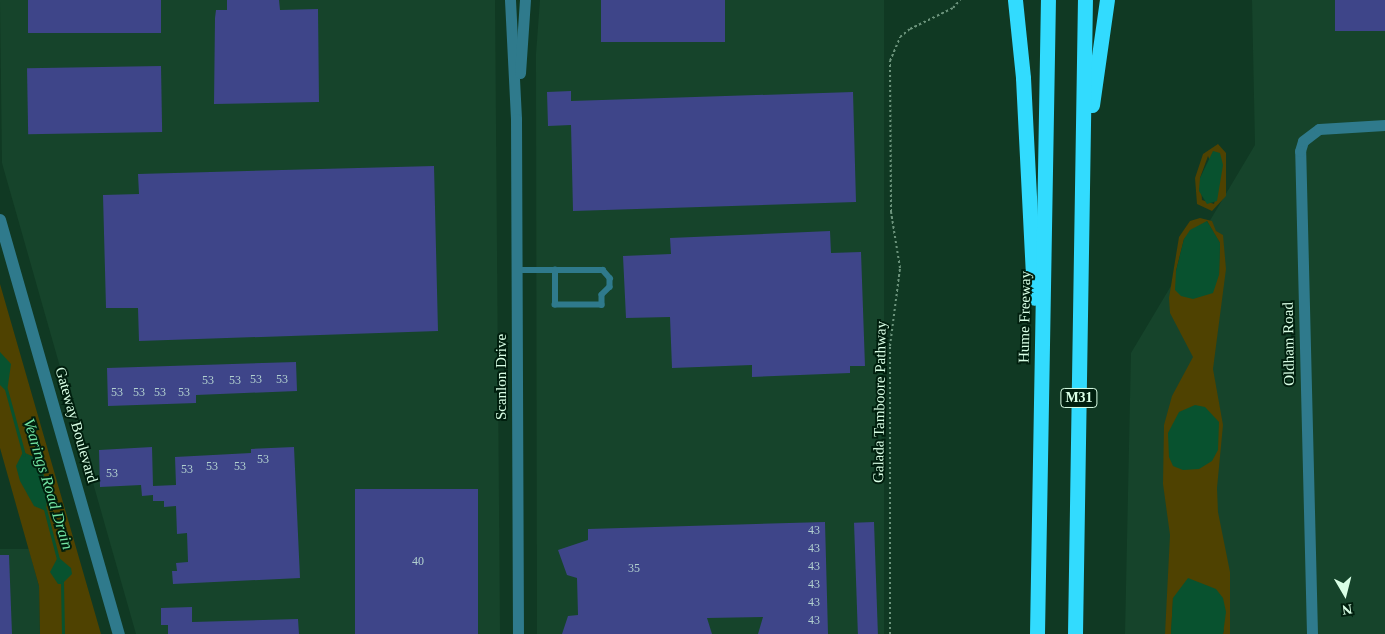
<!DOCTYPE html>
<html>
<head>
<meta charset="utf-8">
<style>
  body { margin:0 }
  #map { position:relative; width:1385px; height:634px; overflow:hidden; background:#103923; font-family:Georgia,serif }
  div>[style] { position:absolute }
  .built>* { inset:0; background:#16442b }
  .green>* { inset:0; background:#4f4201 }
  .water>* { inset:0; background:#08522f }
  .stream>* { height:3px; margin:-1.5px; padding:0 1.5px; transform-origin:1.5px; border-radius:1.5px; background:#08522f }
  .building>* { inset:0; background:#3e4589; transform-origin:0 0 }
  .path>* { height:2px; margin-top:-1px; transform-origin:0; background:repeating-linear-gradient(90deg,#6c947c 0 2.5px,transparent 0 5px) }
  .service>* { height:5.5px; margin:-2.75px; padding:0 2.75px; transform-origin:2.75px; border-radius:2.75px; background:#2f7a8c }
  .minor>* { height:11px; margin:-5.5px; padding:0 5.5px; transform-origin:5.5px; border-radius:5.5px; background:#2f7a8c }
  .tertiary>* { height:12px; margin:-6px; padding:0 6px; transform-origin:6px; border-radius:6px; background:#2f7a8c }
  .motorway>* { height:15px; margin:-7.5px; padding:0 7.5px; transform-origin:7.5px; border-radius:7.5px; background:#32dbfe }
  span { translate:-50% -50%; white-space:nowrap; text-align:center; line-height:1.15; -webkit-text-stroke:4px #001f0e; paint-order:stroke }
  .number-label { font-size:12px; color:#b2d0cf }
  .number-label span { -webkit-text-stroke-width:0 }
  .shield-label span { padding:1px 4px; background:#001f0e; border:1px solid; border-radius:4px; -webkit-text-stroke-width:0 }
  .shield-label { font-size:14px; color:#d9ffe6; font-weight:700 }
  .street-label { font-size:15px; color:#d9ffe6 }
  .water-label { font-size:16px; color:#72e4a2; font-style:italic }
  .north { position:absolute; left:1320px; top:569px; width:50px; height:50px; -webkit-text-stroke:4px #001f0e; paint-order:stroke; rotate:172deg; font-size:14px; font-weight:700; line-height:20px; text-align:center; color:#d9ffe6 }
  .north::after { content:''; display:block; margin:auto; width:18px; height:22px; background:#d9ffe6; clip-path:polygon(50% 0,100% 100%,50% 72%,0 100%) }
</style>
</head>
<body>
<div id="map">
  <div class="built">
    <div style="clip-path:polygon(0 0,495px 0,500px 634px,136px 634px,2px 163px)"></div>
    <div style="clip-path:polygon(540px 0,884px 0,884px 634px,537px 634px,536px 54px)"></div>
    <div style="clip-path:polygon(1252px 0,1385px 0,1385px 634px,1125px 634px,1131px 353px,1255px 145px)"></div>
    <div style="clip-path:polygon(0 549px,29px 549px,39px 586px,40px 634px,0 634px)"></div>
  </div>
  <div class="green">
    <div style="clip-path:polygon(evenodd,1218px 144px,1226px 153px,1226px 196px,1212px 211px,1197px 204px,1195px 178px,1203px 154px,1218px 144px,1208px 156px,1219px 182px,1214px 204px,1202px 200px,1200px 178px,1208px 156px)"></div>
    <div style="clip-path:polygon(evenodd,1200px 218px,1212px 221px,1216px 231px,1223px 235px,1226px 269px,1213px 369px,1223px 425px,1217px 488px,1218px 512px,1230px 572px,1230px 634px,1223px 634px,1224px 630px,1173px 598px,1171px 634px,1165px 634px,1170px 535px,1163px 484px,1164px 425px,1172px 396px,1193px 357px,1170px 313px,1169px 298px,1179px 237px,1190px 221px,1200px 218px,1207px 221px,1220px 243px,1219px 275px,1176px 271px,1184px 239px,1207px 221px)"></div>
    <div style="clip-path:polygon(0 284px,101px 634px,40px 634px,39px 586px,0 448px)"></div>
  </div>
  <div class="water">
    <div style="clip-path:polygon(1213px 151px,1220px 153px,1223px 165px,1217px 201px,1207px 204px,1199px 191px,1200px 178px)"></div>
    <div style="clip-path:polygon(1207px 221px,1220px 243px,1219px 275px,1213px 293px,1193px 299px,1181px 296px,1175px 290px,1176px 271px,1184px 239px,1190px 230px)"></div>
    <div style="clip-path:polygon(0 352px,11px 364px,7px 392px,0 385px)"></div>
    <div style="clip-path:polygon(1195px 405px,1205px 407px,1219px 422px,1218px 450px,1212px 461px,1199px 469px,1183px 470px,1173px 466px,1169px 457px,1168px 433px,1179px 412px)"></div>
    <div style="clip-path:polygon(23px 452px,34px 457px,43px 472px,48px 490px,46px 511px,34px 506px,20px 481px,16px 466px)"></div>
    <div style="clip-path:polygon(58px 557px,71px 568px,72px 574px,62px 584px,58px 584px,50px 572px)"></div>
    <div style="clip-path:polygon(1188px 578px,1216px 589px,1223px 598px,1226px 612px,1223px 634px,1171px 634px,1173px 598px)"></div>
  </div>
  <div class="stream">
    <div style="left:6px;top:389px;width:68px;rotate:74.7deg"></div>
    <div style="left:45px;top:509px;width:52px;rotate:75.4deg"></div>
    <div style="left:62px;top:582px;width:52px;rotate:88.9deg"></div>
  </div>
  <div class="building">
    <div style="left:28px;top:0;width:133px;height:33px"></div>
    <div style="clip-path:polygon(227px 0,279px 0,280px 10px,318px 9px,319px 102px,214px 104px,215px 18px,216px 10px,227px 10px)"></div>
    <div style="left:601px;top:0;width:124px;height:42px"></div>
    <div style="left:1335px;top:0;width:50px;height:31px"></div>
    <div style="left:161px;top:66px;width:66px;height:134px;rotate:89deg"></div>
    <div style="clip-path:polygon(571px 91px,571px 101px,853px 92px,856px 202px,573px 211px,571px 125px,548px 126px,547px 92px)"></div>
    <div style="clip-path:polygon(434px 166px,438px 331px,139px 341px,138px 308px,106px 308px,103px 195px,139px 194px,138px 174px)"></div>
    <div style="clip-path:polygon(830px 231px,831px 253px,861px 252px,865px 366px,850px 366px,850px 373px,752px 377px,752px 365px,672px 368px,670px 317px,626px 318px,623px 256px,671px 254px,670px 238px)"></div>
    <div style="clip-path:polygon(296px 362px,297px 391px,196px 395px,196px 403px,108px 406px,107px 368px)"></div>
    <div style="clip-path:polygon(152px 447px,153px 486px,176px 485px,175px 457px,251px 453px,251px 449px,294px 447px,300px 578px,173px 584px,172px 571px,177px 571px,176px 563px,188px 562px,187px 533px,177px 534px,176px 506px,164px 507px,164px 501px,153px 501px,153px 495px,142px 496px,141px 485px,100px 487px,99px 450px)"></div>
    <div style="left:355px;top:489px;width:123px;height:145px"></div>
    <div style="clip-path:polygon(825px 522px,828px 634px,758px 634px,763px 617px,707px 618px,712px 634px,562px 634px,568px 616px,578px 615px,577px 578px,567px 575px,558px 550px,588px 540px,588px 529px)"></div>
    <div style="left:874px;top:522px;width:112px;height:20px;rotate:88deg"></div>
    <div style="clip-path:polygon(0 555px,9px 555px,12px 634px,0 634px)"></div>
    <div style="clip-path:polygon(192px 607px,192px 622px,298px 619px,299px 634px,168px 634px,168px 625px,161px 625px,161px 608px)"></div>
  </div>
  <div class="path">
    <div style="left:890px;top:634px;width:288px;rotate:-90deg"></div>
    <div style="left:890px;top:346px;width:79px;rotate:-82.7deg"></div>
    <div style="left:900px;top:268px;width:57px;rotate:-99.1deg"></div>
    <div style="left:891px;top:212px;width:151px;rotate:-90.4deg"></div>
    <div style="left:890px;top:61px;width:26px;rotate:-67deg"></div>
    <div style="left:900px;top:37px;width:13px;rotate:-39deg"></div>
    <div style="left:910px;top:29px;width:48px;rotate:-26deg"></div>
    <div style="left:953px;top:8px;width:11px;rotate:-49deg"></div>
  </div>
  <div class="service">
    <div style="left:516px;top:270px;width:87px"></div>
    <div style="left:603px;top:270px;width:11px;rotate:49deg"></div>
    <div style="left:610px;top:278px;width:9px;rotate:90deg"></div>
    <div style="left:610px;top:287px;width:11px;rotate:135deg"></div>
    <div style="left:602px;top:295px;width:10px;rotate:90deg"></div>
    <div style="left:602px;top:305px;width:47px;rotate:180deg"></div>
    <div style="left:555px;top:305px;width:35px;rotate:-90deg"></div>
  </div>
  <div class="minor">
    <div style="left:510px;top:0;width:119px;rotate:87.1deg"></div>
    <div style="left:516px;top:119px;width:515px;rotate:89.78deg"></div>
    <div style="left:520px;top:73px;width:73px;rotate:-86.1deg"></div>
    <div style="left:1312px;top:634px;width:483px;rotate:-91.4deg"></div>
    <div style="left:1300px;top:151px;width:10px;rotate:-73deg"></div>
    <div style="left:1303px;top:141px;width:20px;rotate:-37deg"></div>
    <div style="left:1319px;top:129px;width:66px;rotate:-3.5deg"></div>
  </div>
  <div class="tertiary">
    <div style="left:0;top:220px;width:431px;rotate:74deg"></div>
  </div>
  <div class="motorway">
    <div style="left:1015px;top:0;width:78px;rotate:84.1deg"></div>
    <div style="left:1023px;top:78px;width:220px;rotate:87.1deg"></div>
    <div style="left:1092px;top:105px;width:106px;rotate:-81.9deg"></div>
    <div style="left:1037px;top:634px;width:634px;rotate:-89.01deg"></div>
    <div style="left:1075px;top:634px;width:634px;rotate:-89.1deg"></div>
  </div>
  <div class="number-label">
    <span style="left:256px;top:380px">53</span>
    <span style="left:282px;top:380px">53</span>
    <span style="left:208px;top:381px">53</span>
    <span style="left:235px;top:381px">53</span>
    <span style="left:117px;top:393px">53</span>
    <span style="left:139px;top:393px">53</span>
    <span style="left:160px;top:393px">53</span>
    <span style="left:184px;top:393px">53</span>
    <span style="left:263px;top:460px">53</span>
    <span style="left:212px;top:467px">53</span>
    <span style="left:240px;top:467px">53</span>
    <span style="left:187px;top:470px">53</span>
    <span style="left:112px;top:474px">53</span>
    <span style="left:814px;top:531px">43</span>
    <span style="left:814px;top:549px">43</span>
    <span style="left:418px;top:562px">40</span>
    <span style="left:814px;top:567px">43</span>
    <span style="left:634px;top:569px">35</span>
    <span style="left:814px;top:585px">43</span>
    <span style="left:814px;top:603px">43</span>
    <span style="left:814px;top:621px">43</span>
  </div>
  <div class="shield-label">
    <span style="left:1079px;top:398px">M31</span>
  </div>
  <div class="street-label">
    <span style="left:1025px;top:317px;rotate:-89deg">Hume Freeway</span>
    <span style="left:1289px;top:344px;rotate:-91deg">Oldham Road</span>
    <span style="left:502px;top:377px;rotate:-90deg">Scanlon Drive</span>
    <span style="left:880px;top:402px;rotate:-89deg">Galada Tamboore Pathway</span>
    <span style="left:76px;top:425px;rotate:74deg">Gateway Boulevard</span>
  </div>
  <div class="water-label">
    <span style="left:48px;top:484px;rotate:73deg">Vearings Road Drain</span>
  </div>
  <div class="north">N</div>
</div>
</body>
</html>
